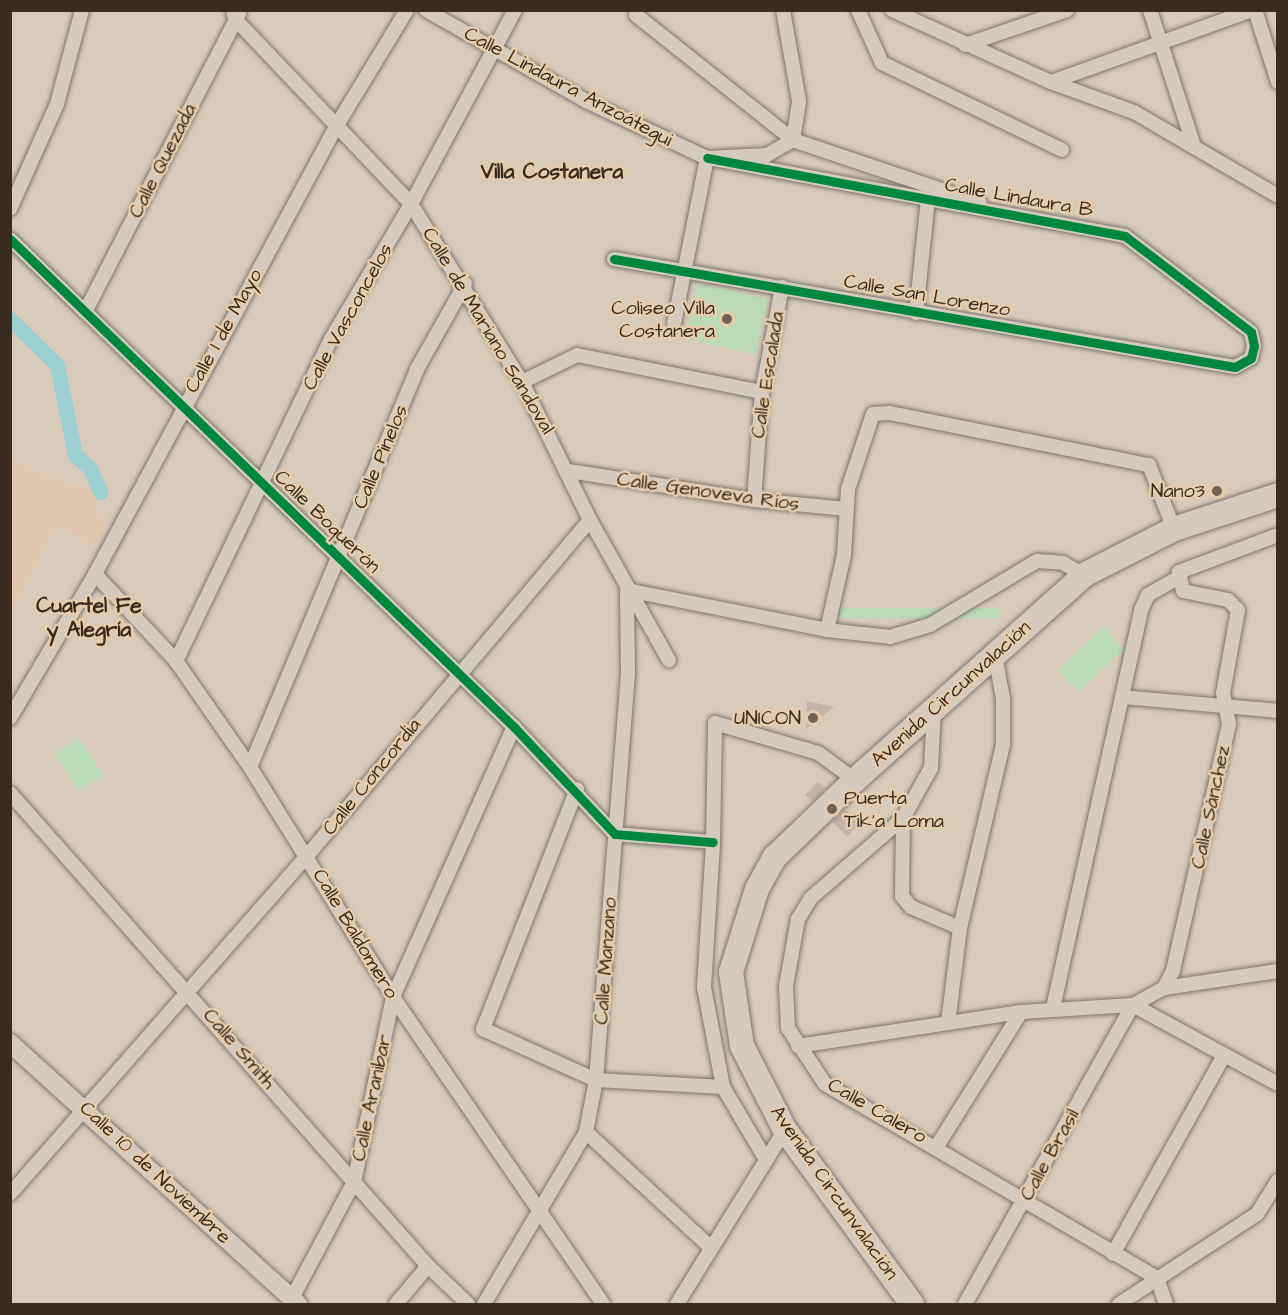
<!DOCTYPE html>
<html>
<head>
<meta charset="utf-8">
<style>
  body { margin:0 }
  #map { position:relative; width:1288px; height:1315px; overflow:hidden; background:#d8cbba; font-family:"Architects Daughter",sans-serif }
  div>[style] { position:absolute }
  .built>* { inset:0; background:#e0c7b0 }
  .green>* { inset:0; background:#bbdab6; transform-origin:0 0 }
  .canal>* { height:15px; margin:-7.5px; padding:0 7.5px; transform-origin:7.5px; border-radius:7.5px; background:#9ccfd3 }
  .building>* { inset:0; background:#c4b4a8; transform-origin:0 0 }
  .roads { filter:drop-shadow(0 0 2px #7d7469) drop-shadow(0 0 2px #7d7469) }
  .street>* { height:14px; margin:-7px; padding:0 7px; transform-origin:7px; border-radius:7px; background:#d4cabe }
  .secondary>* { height:18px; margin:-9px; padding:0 9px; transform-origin:9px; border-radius:9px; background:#d4cabe }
  .highway>* { height:24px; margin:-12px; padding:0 12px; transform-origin:12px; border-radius:12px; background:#d4cabe }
  .cycleway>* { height:9px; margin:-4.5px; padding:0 4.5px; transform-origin:4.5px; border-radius:4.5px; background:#00873e }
  .dots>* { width:16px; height:16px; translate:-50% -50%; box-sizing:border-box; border:3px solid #e5ccad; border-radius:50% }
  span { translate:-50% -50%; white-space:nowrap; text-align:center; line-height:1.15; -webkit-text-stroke:5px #e5ccad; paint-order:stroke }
  .street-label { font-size:20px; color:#3b2a1e }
  .poi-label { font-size:20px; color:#3b2a1e }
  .right { translate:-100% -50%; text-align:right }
  .left { translate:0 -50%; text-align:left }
  .neighbourhood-label { font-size:21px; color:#3b2a1e; font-weight:700 }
  .frame { position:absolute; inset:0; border:12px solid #3b2a1e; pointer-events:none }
</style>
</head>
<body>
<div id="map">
  <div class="built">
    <div style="clip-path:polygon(11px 457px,25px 467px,92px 492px,96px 514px,109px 522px,95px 547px,56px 525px,11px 614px)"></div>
  </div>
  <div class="green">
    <div style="left:698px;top:283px;width:72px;height:57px;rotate:13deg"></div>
    <div style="left:1000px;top:608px;width:10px;height:177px;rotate:90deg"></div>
    <div style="left:1103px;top:627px;width:30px;height:63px;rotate:46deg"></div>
    <div style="left:79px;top:738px;width:44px;height:29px;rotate:57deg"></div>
  </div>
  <div class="canal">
    <div style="left:10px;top:319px;width:66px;rotate:44.4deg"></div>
    <div style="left:57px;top:365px;width:92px;rotate:78.7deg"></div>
    <div style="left:75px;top:455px;width:20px;rotate:41deg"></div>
    <div style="left:90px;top:468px;width:26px;rotate:67deg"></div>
  </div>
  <div class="building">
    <div style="clip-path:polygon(807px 701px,834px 707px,806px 729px)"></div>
    <div style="left:818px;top:782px;width:10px;height:18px;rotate:45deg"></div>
    <div style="left:845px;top:809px;width:21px;height:18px;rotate:45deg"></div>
  </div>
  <div class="roads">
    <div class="street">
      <div style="left:233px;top:10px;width:9px;rotate:77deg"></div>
      <div style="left:235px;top:19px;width:255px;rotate:46.4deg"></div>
      <div style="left:411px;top:204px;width:210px;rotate:58.1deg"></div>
      <div style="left:522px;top:382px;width:154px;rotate:63.8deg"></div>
      <div style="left:590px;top:520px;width:161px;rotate:60.6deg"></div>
      <div style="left:426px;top:10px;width:184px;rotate:29.6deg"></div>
      <div style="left:586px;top:101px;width:134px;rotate:25.2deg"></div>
      <div style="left:707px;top:158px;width:60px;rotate:-2.9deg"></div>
      <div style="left:767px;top:155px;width:30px;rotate:-30deg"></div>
      <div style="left:793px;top:140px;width:39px;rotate:-81deg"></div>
      <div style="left:799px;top:101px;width:92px;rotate:-100deg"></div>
      <div style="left:637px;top:10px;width:5px;rotate:101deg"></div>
      <div style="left:636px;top:15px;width:201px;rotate:38.5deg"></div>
      <div style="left:793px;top:140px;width:197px;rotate:18.6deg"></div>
      <div style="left:858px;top:10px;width:58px;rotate:65.6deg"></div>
      <div style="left:882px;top:63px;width:200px;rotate:25.8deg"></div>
      <div style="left:892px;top:10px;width:175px;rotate:24.4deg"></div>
      <div style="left:1051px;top:82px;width:88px;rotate:19.9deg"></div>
      <div style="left:1134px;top:112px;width:167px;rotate:30.3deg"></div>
      <div style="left:1150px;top:10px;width:143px;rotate:72.1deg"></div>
      <div style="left:1255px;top:10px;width:76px;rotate:72.3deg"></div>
      <div style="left:965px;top:45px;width:108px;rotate:-18.9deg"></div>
      <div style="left:1051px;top:82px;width:214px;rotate:-19.7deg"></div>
      <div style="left:10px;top:209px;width:115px;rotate:-65.9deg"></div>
      <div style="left:57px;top:104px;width:97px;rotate:-75.1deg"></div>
      <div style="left:10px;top:239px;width:702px;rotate:44.08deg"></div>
      <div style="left:514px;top:727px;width:147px;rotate:46.7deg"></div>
      <div style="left:615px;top:834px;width:98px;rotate:4.7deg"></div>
      <div style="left:614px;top:259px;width:630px;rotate:9.87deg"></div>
      <div style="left:1235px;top:367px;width:18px;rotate:-29deg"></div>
      <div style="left:1251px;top:358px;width:12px;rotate:-76deg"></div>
      <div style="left:1254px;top:346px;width:14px;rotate:-102deg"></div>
      <div style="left:1251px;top:332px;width:158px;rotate:-142.7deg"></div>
      <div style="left:1125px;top:236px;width:425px;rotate:-169.4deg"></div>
      <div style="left:85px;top:312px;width:336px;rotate:-62.7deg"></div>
      <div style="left:916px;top:313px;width:115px;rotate:-84deg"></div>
      <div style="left:674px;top:323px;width:168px;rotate:-78.7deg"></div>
      <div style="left:522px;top:382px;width:61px;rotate:-26.1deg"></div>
      <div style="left:577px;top:355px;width:189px;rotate:11.3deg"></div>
      <div style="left:569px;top:471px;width:187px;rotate:8.9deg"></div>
      <div style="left:754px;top:500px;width:93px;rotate:5.5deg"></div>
      <div style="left:754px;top:500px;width:108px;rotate:-85.8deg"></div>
      <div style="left:762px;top:392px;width:107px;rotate:-79.2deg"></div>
      <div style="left:1278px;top:535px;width:106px;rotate:159.5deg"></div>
      <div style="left:1179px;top:572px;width:19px;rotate:78deg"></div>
      <div style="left:1183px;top:591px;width:46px;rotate:11.3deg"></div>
      <div style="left:1228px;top:600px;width:14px;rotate:45deg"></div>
      <div style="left:1238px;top:610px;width:84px;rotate:100.2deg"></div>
      <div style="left:1223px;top:693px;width:32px;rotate:79deg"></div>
      <div style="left:1229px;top:724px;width:253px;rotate:102.8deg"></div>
      <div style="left:1173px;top:971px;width:19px;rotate:118deg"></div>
      <div style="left:1164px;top:988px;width:35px;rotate:151deg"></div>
      <div style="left:1133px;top:1005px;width:165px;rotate:28.6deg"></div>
      <div style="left:95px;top:574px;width:119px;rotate:47deg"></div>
      <div style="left:176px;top:661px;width:129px;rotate:55.1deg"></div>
      <div style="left:250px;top:767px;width:271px;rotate:58.1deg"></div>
      <div style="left:393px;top:997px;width:372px;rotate:55.6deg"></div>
      <div style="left:627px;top:590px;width:204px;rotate:11.3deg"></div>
      <div style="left:827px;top:630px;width:63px;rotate:6.3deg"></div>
      <div style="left:890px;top:637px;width:42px;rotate:-16.7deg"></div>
      <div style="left:930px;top:625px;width:125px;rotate:-30.9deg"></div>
      <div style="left:1037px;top:561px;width:26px;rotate:4deg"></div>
      <div style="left:1063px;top:563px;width:24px;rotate:30deg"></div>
      <div style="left:827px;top:630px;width:77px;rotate:-77.2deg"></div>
      <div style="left:844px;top:555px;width:66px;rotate:-86.5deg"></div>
      <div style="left:848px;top:489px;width:79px;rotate:-71.6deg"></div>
      <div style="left:873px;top:414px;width:17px;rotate:-3deg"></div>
      <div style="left:890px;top:413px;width:264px;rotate:11.4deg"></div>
      <div style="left:1149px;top:465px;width:69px;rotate:68.7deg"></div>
      <div style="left:176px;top:661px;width:357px;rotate:-64.3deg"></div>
      <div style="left:331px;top:339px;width:157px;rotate:-59.3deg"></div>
      <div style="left:411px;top:204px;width:220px;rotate:-61.8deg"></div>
      <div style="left:1122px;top:697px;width:157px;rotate:5.1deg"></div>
      <div style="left:934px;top:709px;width:59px;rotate:92.9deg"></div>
      <div style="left:931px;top:768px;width:57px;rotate:119.2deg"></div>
      <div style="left:903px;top:818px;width:122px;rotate:139deg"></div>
      <div style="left:811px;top:898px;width:25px;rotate:122deg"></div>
      <div style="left:798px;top:919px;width:68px;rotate:100.2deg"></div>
      <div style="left:786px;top:986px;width:42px;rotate:87.3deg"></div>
      <div style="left:788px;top:1028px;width:67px;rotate:56.5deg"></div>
      <div style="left:825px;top:1084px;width:385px;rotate:30.3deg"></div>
      <div style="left:1157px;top:1278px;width:28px;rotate:71deg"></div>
      <div style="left:10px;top:718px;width:167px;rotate:-59.4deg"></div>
      <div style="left:95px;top:574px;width:510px;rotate:-61.68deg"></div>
      <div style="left:337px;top:125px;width:135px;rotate:-58.7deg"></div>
      <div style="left:250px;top:767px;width:432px;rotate:-67.2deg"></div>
      <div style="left:417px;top:369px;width:98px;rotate:-60.5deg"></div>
      <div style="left:577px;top:789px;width:258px;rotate:111.4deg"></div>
      <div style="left:483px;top:1029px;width:124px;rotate:24.3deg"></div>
      <div style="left:596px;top:1080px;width:127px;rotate:3.2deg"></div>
      <div style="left:10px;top:793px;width:631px;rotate:48.53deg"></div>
      <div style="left:428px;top:1266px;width:55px;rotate:43.5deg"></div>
      <div style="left:903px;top:818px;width:78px;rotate:90.7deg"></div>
      <div style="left:902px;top:896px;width:14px;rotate:51deg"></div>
      <div style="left:911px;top:907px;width:53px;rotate:23.2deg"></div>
      <div style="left:1164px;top:988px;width:115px;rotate:-8.5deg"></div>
      <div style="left:1053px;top:1008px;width:408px;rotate:-77.5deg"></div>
      <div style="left:1141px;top:610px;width:17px;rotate:-65deg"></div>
      <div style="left:1148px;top:595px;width:34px;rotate:-30deg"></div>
      <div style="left:948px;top:1023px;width:96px;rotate:-82.8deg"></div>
      <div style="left:960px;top:928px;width:189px;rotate:-76.8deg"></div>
      <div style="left:1003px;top:744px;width:45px;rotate:-90deg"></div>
      <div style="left:1003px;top:699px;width:46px;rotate:-100.1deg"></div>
      <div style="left:798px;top:1046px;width:226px;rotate:-8.7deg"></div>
      <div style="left:1021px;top:1012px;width:112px;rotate:-3.6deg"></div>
      <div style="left:586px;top:1132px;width:169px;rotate:42.8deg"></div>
      <div style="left:937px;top:1146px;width:158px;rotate:-57.9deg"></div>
      <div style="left:765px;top:1158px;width:82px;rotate:-120.6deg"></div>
      <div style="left:723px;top:1087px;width:102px;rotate:-100.8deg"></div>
      <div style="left:704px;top:987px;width:145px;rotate:-86.4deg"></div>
      <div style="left:713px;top:842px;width:119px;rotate:-89deg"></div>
      <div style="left:715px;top:723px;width:107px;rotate:16.2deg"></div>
      <div style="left:818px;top:753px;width:46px;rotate:36.1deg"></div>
      <div style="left:10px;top:1194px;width:450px;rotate:-48.7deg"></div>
      <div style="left:307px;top:856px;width:439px;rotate:-49.9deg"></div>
      <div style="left:1113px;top:1254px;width:226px;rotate:-60.8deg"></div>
      <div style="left:291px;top:1300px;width:134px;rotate:-61.9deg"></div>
      <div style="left:354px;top:1182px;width:189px;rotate:-78.1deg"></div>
      <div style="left:393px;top:997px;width:296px;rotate:-65.9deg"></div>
      <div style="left:396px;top:1304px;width:50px;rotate:-49.9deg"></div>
      <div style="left:484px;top:1304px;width:200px;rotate:-59.3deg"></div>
      <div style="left:586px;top:1132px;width:53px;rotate:-79.1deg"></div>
      <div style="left:596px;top:1080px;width:410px;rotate:-85.5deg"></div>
      <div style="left:628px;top:671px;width:76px;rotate:-90.8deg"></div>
      <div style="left:677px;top:1304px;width:205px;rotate:-58.2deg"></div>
      <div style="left:965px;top:1304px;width:343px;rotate:-60.7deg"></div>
      <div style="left:1119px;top:1304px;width:165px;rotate:-33.1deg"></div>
      <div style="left:1257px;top:1214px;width:39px;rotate:-58deg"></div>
    </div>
    <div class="secondary">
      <div style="left:10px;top:1043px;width:389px;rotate:42.2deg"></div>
    </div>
    <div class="highway">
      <div style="left:912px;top:1304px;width:215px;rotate:-126.1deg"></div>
      <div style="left:785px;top:1130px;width:94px;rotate:-117.1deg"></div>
      <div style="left:742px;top:1046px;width:75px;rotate:-98.5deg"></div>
      <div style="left:731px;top:972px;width:87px;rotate:-72.6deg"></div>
      <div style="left:757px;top:889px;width:37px;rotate:-61deg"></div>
      <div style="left:775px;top:857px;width:111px;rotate:-43.9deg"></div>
      <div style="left:855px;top:780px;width:307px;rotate:-41.8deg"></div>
      <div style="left:1084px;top:575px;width:101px;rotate:-27.1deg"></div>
      <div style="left:1174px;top:529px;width:109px;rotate:-18.1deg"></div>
    </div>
  </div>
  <div class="cycleway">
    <div style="left:10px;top:239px;width:702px;rotate:44.08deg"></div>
    <div style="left:514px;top:727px;width:147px;rotate:46.7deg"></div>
    <div style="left:615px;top:834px;width:98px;rotate:4.7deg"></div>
    <div style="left:614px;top:259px;width:630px;rotate:9.87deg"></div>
    <div style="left:1235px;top:367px;width:18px;rotate:-29deg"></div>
    <div style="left:1251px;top:358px;width:12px;rotate:-76deg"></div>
    <div style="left:1254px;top:346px;width:14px;rotate:-102deg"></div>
    <div style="left:1251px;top:332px;width:158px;rotate:-142.7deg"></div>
    <div style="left:1125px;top:236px;width:425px;rotate:-169.4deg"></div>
  </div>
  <div class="dots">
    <div style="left:727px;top:319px;background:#726255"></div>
    <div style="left:1217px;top:491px;background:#726255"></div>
    <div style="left:813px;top:718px;background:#726255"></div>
    <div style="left:832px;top:809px;background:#726255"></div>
  </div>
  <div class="street-label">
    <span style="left:568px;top:87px;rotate:28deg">Calle Lindaura Anzoátegui</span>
    <span style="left:163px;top:161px;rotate:-63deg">Calle Quezada</span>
    <span style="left:1019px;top:198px;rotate:10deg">Calle Lindaura B</span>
    <span style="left:927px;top:296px;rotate:10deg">Calle San Lorenzo</span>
    <span style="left:348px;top:317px;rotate:-61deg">Calle Vasconcelos</span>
    <span style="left:224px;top:331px;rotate:-61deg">Calle 1 de Mayo</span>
    <span style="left:488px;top:331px;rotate:59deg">Calle de Mariano Sandoval</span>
    <span style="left:768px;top:375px;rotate:-81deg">Calle Escalada</span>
    <span style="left:381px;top:457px;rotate:-67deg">Calle Pinelos</span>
    <span style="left:708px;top:492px;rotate:8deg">Calle Genoveva Ríos</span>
    <span style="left:327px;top:522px;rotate:44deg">Calle Boquerón</span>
    <span style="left:951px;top:694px;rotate:-42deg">Avenida Circunvalación</span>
    <span style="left:372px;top:777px;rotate:-51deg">Calle Concordia</span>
    <span style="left:1211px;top:807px;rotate:-78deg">Calle Sánchez</span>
    <span style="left:355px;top:934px;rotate:59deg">Calle Baldomero</span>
    <span style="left:606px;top:961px;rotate:-86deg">Calle Manzano</span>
    <span style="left:239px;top:1049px;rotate:49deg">Calle Smith</span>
    <span style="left:372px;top:1098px;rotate:-78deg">Calle Aranibar</span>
    <span style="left:877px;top:1111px;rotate:30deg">Calle Calero</span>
    <span style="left:1050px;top:1155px;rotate:-61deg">Calle Brasil</span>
    <span style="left:155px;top:1173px;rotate:43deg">Calle 10 de Noviembre</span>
    <span style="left:834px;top:1193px;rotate:55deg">Avenida Circunvalación</span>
  </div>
  <div class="poi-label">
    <span class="right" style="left:715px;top:320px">Coliseo Villa<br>Costanera</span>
    <span class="right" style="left:1205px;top:491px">Nano3</span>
    <span class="right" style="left:801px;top:718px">UNICON</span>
    <span class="left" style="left:844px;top:810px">Puerta<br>Tik'a Loma</span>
  </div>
  <div class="neighbourhood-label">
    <span style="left:552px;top:172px">Villa Costanera</span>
    <span style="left:89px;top:618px">Cuartel Fe<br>y Alegría</span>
  </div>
  <div class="frame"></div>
</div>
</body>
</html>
